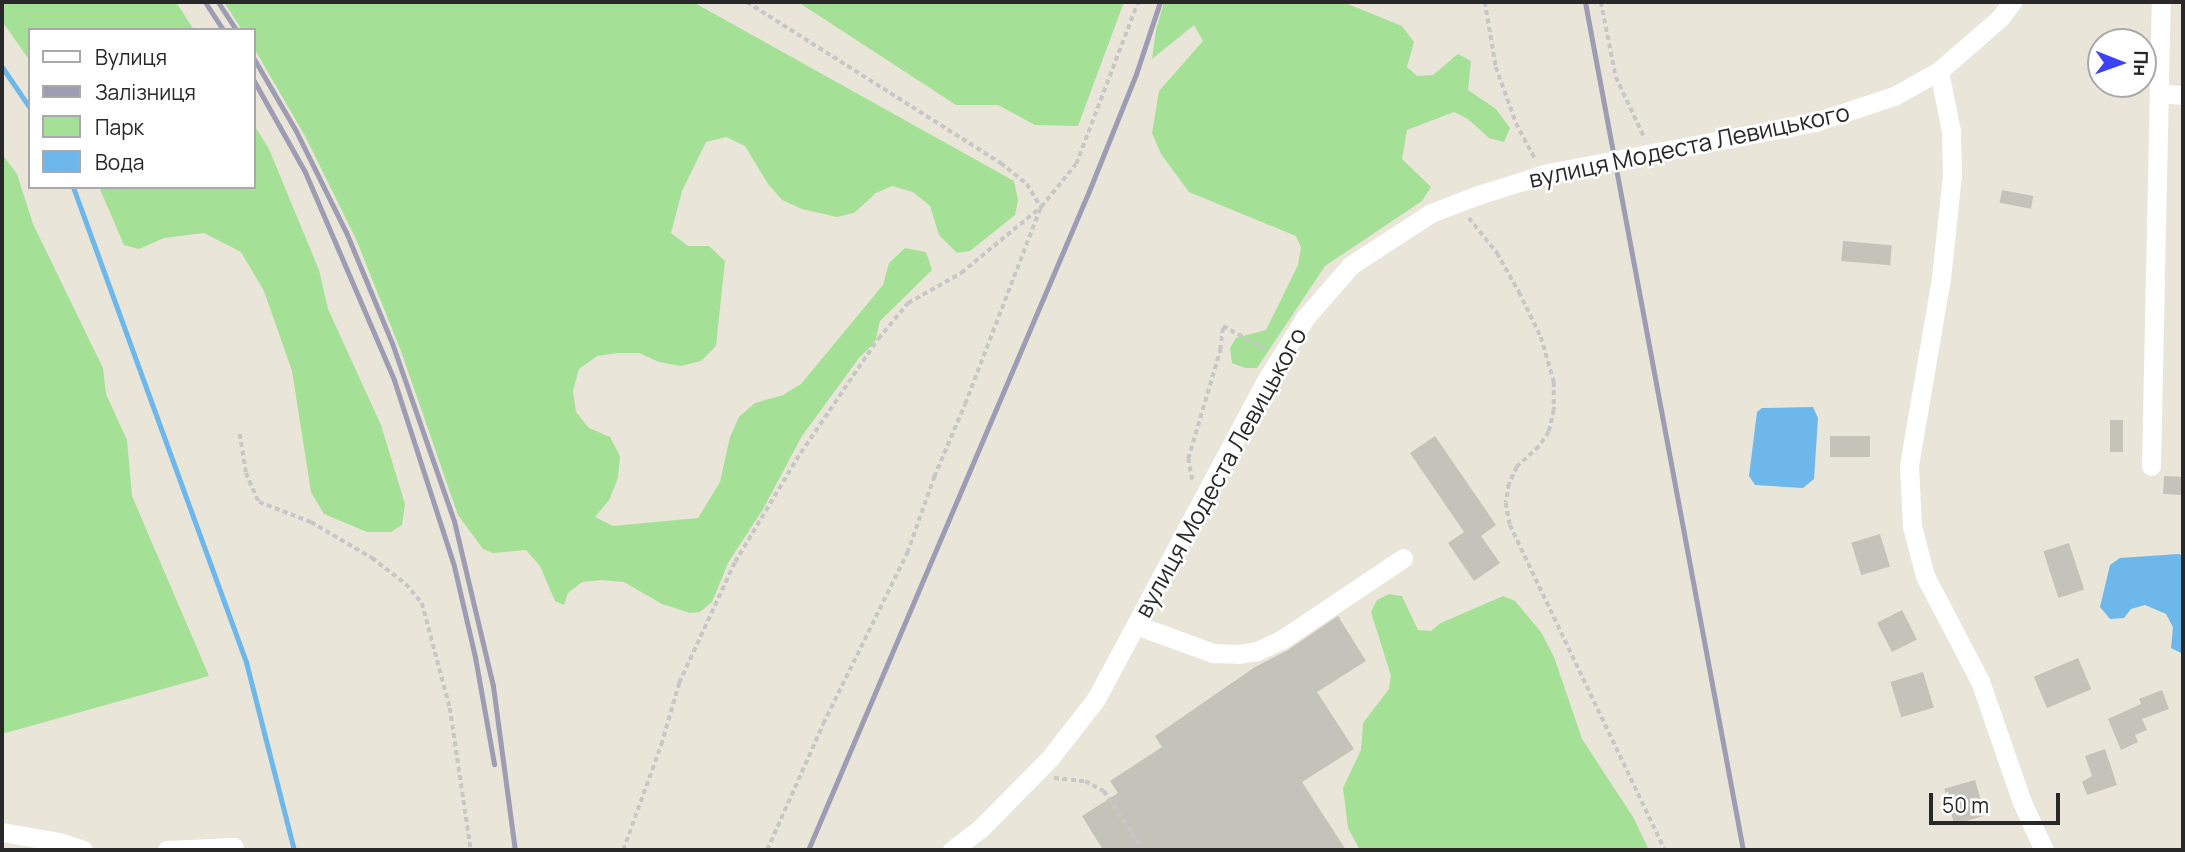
<!DOCTYPE html>
<html>
<head>
<meta charset="utf-8">
<style>
  body { margin:0 }
  #map { position:relative; width:2185px; height:852px; overflow:hidden; background:#eae5d9; font-family:Manrope,sans-serif }
  div>[style] { position:absolute }
  .green>* { inset:0; background:#a4e096 }
  .water>* { inset:0; background:#6db7eb }
  .stream>* { height:5px; margin:-2.5px; padding:0 2.5px; transform-origin:2.5px; border-radius:2.5px; background:#6db7eb }
  .building>* { inset:0; background:#c5c2b9; transform-origin:0 0 }
  .path>* { height:3.5px; margin-top:-1.75px; transform-origin:0; background:repeating-linear-gradient(90deg,#c7c7c7 0 5px,transparent 0 8.5px) }
  .minor>* { height:19px; margin:-9.5px; padding:0 9.5px; transform-origin:9.5px; border-radius:9.5px; background:#fff }
  .rail>* { height:5px; margin:-2.5px; padding:0 2.5px; transform-origin:2.5px; border-radius:2.5px; background:#9d9cb2 }
  span { translate:-50% -50%; white-space:nowrap; text-align:center; line-height:1.15; -webkit-text-stroke:5px #fff; paint-order:stroke }
  .street-label { font-size:24px; color:#282828 }
  .frame { position:absolute; inset:0; border:4px solid #282828; pointer-events:none }
  .legend { position:absolute; left:28px; top:28px; width:228px; height:161px; box-sizing:border-box; background:#fff; border:2px solid #a9a9a9; margin:0; padding:9px 12px; list-style:none; font-size:21px; color:#282828 }
  .legend li { display:flex; align-items:center; gap:14px; height:35px }
  .legend b { width:35px; border:2px solid #a9a9a9 }
  .north { position:absolute; left:2087px; top:28px; width:70px; height:70px; box-sizing:border-box; background:#fff; border:2px solid #a9a9a9; border-radius:50%; rotate:91deg; font-size:19px; font-weight:700; line-height:28px; text-align:center; color:#282828 }
  .north::after { content:''; display:block; margin:auto; width:24px; height:32px; background:#3a41f6; clip-path:polygon(50% 0,100% 100%,50% 72%,0 100%) }
  .scale { position:absolute; left:1929px; top:793px; width:131px; height:32px; box-sizing:border-box; border:4px solid #282828; border-top:0; padding-left:9px; font-size:21px; line-height:24px; white-space:nowrap; color:#282828; -webkit-text-stroke:5px #fff; paint-order:stroke }
</style>
</head>
<body>
<div id="map">
  <div class="green">
    <div style="clip-path:polygon(2px 2px,176px 2px,194px 30px,30px 30px,30px 61px,2px 21px)"></div>
    <div style="clip-path:polygon(224px 2px,693px 2px,1014px 181px,1018px 200px,1015px 215px,970px 251px,957px 253px,939px 235px,930px 206px,913px 192px,892px 186px,876px 193px,854px 213px,837px 217px,802px 209px,782px 200px,768px 184px,745px 146px,726px 137px,706px 142px,682px 191px,671px 233px,688px 246px,709px 246px,725px 261px,716px 346px,701px 361px,681px 366px,659px 362px,639px 353px,618px 353px,597px 356px,579px 369px,573px 391px,576px 412px,589px 428px,610px 437px,620px 456px,618px 478px,609px 500px,595px 517px,613px 526px,698px 518px,720px 482px,730px 437px,739px 417px,755px 403px,783px 395px,801px 384px,883px 285px,889px 263px,905px 248px,926px 252px,932px 270px,880px 321px,875px 342px,859px 358px,802px 436px,763px 509px,728px 563px,712px 602px,700px 612px,690px 613px,662px 604px,624px 582px,602px 580px,582px 582px,568px 593px,564px 605px,555px 601px,540px 566px,526px 550px,493px 553px,483px 549px,458px 515px,401px 351px,356px 239px,305px 136px,254px 48px,254px 30px,242px 30px)"></div>
    <div style="clip-path:polygon(798px 2px,1124px 2px,1078px 126px,1035px 125px,998px 105px,956px 105px)"></div>
    <div style="clip-path:polygon(1164px 2px,1343px 2px,1402px 26px,1414px 42px,1407px 67px,1417px 76px,1433px 75px,1458px 54px,1471px 61px,1468px 90px,1496px 109px,1510px 128px,1504px 142px,1489px 138px,1468px 119px,1454px 112px,1407px 130px,1402px 159px,1431px 187px,1422px 201px,1325px 266px,1257px 368px,1245px 368px,1232px 363px,1230px 348px,1236px 338px,1266px 330px,1298px 265px,1301px 247px,1296px 236px,1189px 192px,1161px 154px,1152px 133px,1159px 91px,1203px 41px,1194px 25px,1152px 59px,1156px 30px)"></div>
    <div style="clip-path:polygon(254px 125px,269px 149px,319px 270px,328px 309px,381px 425px,405px 504px,402px 525px,391px 532px,367px 532px,324px 514px,311px 492px,292px 371px,264px 291px,241px 252px,204px 233px,164px 238px,139px 249px,124px 245px,99px 187px,254px 187px)"></div>
    <div style="clip-path:polygon(2px 154px,17px 174px,33px 224px,103px 368px,106px 394px,127px 440px,132px 496px,209px 676px,2px 734px)"></div>
    <div style="clip-path:polygon(1389px 594px,1402px 596px,1418px 630px,1431px 631px,1441px 623px,1503px 596px,1515px 601px,1541px 632px,1554px 657px,1582px 739px,1633px 817px,1649px 850px,1360px 850px,1348px 828px,1343px 788px,1361px 750px,1363px 723px,1389px 689px,1391px 676px,1371px 612px,1377px 600px)"></div>
  </div>
  <div class="water">
    <div style="clip-path:polygon(1813px 407px,1818px 418px,1814px 479px,1803px 488px,1755px 485px,1749px 476px,1757px 412px,1762px 408px)"></div>
    <div style="clip-path:polygon(2179px 554px,2183px 556px,2183px 654px,2171px 648px,2173px 627px,2166px 614px,2145px 605px,2131px 609px,2124px 618px,2110px 619px,2100px 607px,2110px 565px,2120px 558px)"></div>
  </div>
  <div class="stream">
    <div style="left:2px;top:67px;width:50px;rotate:55.7deg"></div>
    <div style="left:73px;top:187px;width:506px;rotate:69.99deg"></div>
    <div style="left:246px;top:662px;width:194px;rotate:75.7deg"></div>
  </div>
  <div class="building">
    <div style="left:2002px;top:190px;width:32px;height:13px;rotate:11deg"></div>
    <div style="left:1843px;top:241px;width:49px;height:20px;rotate:5deg"></div>
    <div style="left:2110px;top:420px;width:13px;height:32px"></div>
    <div style="clip-path:polygon(1435px 436px,1496px 525px,1481px 536px,1500px 563px,1474px 581px,1448px 543px,1464px 532px,1410px 453px)"></div>
    <div style="left:1830px;top:436px;width:40px;height:21px"></div>
    <div style="left:2164px;top:476px;width:19px;height:18px;rotate:3deg"></div>
    <div style="left:1880px;top:534px;width:34px;height:30px;rotate:73deg"></div>
    <div style="left:2069px;top:543px;width:49px;height:27px;rotate:72deg"></div>
    <div style="left:1902px;top:610px;width:33px;height:28px;rotate:63deg"></div>
    <div style="clip-path:polygon(1338px 616px,1366px 661px,1317px 692px,1354px 749px,1302px 782px,1346px 850px,1103px 850px,1082px 816px,1118px 793px,1110px 781px,1162px 747px,1155px 736px,1255px 667px,1288px 650px)"></div>
    <div style="left:2078px;top:658px;width:34px;height:48px;rotate:67deg"></div>
    <div style="left:1923px;top:672px;width:37px;height:34px;rotate:73deg"></div>
    <div style="clip-path:polygon(2162px 690px,2169px 709px,2142px 719px,2147px 730px,2135px 735px,2138px 742px,2121px 750px,2108px 719px,2141px 704px,2139px 699px)"></div>
    <div style="clip-path:polygon(2105px 749px,2117px 785px,2087px 795px,2082px 782px,2092px 776px,2085px 756px)"></div>
    <div style="left:1975px;top:780px;width:37px;height:32px;rotate:74deg"></div>
  </div>
  <div class="path">
    <div style="left:747px;top:2px;width:301px;rotate:32.4deg"></div>
    <div style="left:1001px;top:163px;width:33px;rotate:39deg"></div>
    <div style="left:1027px;top:184px;width:27px;rotate:59deg"></div>
    <div style="left:1485px;top:2px;width:66px;rotate:80.4deg"></div>
    <div style="left:1496px;top:67px;width:59px;rotate:70.3deg"></div>
    <div style="left:1516px;top:123px;width:41px;rotate:62.2deg"></div>
    <div style="left:1601px;top:2px;width:76px;rotate:78.7deg"></div>
    <div style="left:1616px;top:77px;width:68px;rotate:64.9deg"></div>
    <div style="left:1469px;top:218px;width:45px;rotate:51.3deg"></div>
    <div style="left:1497px;top:253px;width:45px;rotate:60.6deg"></div>
    <div style="left:1519px;top:292px;width:50px;rotate:63.9deg"></div>
    <div style="left:1541px;top:337px;width:47px;rotate:73.9deg"></div>
    <div style="left:1554px;top:382px;width:28px;rotate:90deg"></div>
    <div style="left:1554px;top:410px;width:23px;rotate:103deg"></div>
    <div style="left:1549px;top:432px;width:18px;rotate:124deg"></div>
    <div style="left:1539px;top:447px;width:30px;rotate:138deg"></div>
    <div style="left:1517px;top:467px;width:19px;rotate:115deg"></div>
    <div style="left:1509px;top:484px;width:19px;rotate:99deg"></div>
    <div style="left:1506px;top:503px;width:22px;rotate:80deg"></div>
    <div style="left:1510px;top:525px;width:360px;rotate:64.5deg"></div>
    <div style="left:240px;top:434px;width:39px;rotate:81deg"></div>
    <div style="left:246px;top:473px;width:32px;rotate:66deg"></div>
    <div style="left:259px;top:502px;width:56px;rotate:21deg"></div>
    <div style="left:311px;top:522px;width:71px;rotate:30.5deg"></div>
    <div style="left:372px;top:558px;width:43px;rotate:37.4deg"></div>
    <div style="left:406px;top:584px;width:25px;rotate:50deg"></div>
    <div style="left:422px;top:603px;width:109px;rotate:75.1deg"></div>
    <div style="left:450px;top:708px;width:144px;rotate:81.6deg"></div>
    <div style="left:1192px;top:480px;width:21px;rotate:-101deg"></div>
    <div style="left:1188px;top:459px;width:114px;rotate:-73.6deg"></div>
    <div style="left:1220px;top:350px;width:24px;rotate:-83deg"></div>
    <div style="left:1223px;top:326px;width:50px;rotate:28.6deg"></div>
    <div style="left:1054px;top:778px;width:31px;rotate:6deg"></div>
    <div style="left:1085px;top:781px;width:21px;rotate:28deg"></div>
    <div style="left:1104px;top:791px;width:71px;rotate:56.5deg"></div>
    <div style="left:623px;top:850px;width:112px;rotate:-70.1deg"></div>
    <div style="left:661px;top:745px;width:65px;rotate:-73.8deg"></div>
    <div style="left:679px;top:683px;width:133px;rotate:-65.2deg"></div>
    <div style="left:735px;top:562px;width:119px;rotate:-59.1deg"></div>
    <div style="left:796px;top:460px;width:146px;rotate:-55.9deg"></div>
    <div style="left:878px;top:339px;width:47px;rotate:-50.2deg"></div>
    <div style="left:908px;top:303px;width:61px;rotate:-29.5deg"></div>
    <div style="left:961px;top:273px;width:104px;rotate:-39.5deg"></div>
    <div style="left:1041px;top:207px;width:55px;rotate:-50.9deg"></div>
    <div style="left:1076px;top:164px;width:173px;rotate:-69.1deg"></div>
    <div style="left:767px;top:850px;width:138px;rotate:-66deg"></div>
    <div style="left:823px;top:724px;width:191px;rotate:-63.8deg"></div>
    <div style="left:907px;top:553px;width:81px;rotate:-70.4deg"></div>
    <div style="left:934px;top:477px;width:79px;rotate:-67deg"></div>
    <div style="left:965px;top:404px;width:209px;rotate:-69deg"></div>
  </div>
  <div class="minor">
    <div style="left:1939px;top:71px;width:61px;rotate:78.7deg"></div>
    <div style="left:1951px;top:131px;width:44px;rotate:88.7deg"></div>
    <div style="left:1952px;top:175px;width:104px;rotate:96.1deg"></div>
    <div style="left:1941px;top:278px;width:191px;rotate:99.7deg"></div>
    <div style="left:1909px;top:466px;width:60px;rotate:87.1deg"></div>
    <div style="left:1912px;top:526px;width:52px;rotate:75.4deg"></div>
    <div style="left:1925px;top:576px;width:119px;rotate:62.4deg"></div>
    <div style="left:1980px;top:681px;width:128px;rotate:70.9deg"></div>
    <div style="left:2022px;top:802px;width:53px;rotate:65.4deg"></div>
    <div style="left:2159px;top:93px;width:24px;rotate:5deg"></div>
    <div style="left:2151px;top:466px;width:464px;rotate:-88.8deg"></div>
    <div style="left:1136px;top:625px;width:82px;rotate:20deg"></div>
    <div style="left:1213px;top:653px;width:25px;rotate:2deg"></div>
    <div style="left:1238px;top:654px;width:19px;rotate:-9deg"></div>
    <div style="left:1257px;top:651px;width:26px;rotate:-25deg"></div>
    <div style="left:1281px;top:640px;width:147px;rotate:-33.9deg"></div>
    <div style="left:2px;top:832px;width:58px;rotate:10deg"></div>
    <div style="left:59px;top:842px;width:25px;rotate:18deg"></div>
    <div style="left:167px;top:850px;width:67px;rotate:-2.6deg"></div>
    <div style="left:952px;top:850px;width:35px;rotate:-37deg"></div>
    <div style="left:980px;top:829px;width:100px;rotate:-45.4deg"></div>
    <div style="left:1050px;top:758px;width:75px;rotate:-52.1deg"></div>
    <div style="left:1096px;top:699px;width:361px;rotate:-61.9deg"></div>
    <div style="left:1266px;top:381px;width:74px;rotate:-58.2deg"></div>
    <div style="left:1305px;top:318px;width:70px;rotate:-49deg"></div>
    <div style="left:1351px;top:265px;width:95px;rotate:-33deg"></div>
    <div style="left:1431px;top:213px;width:50px;rotate:-21deg"></div>
    <div style="left:1478px;top:195px;width:73px;rotate:-17.4deg"></div>
    <div style="left:1548px;top:173px;width:272px;rotate:-10.8deg"></div>
    <div style="left:1815px;top:122px;width:83px;rotate:-18.2deg"></div>
    <div style="left:1894px;top:96px;width:51px;rotate:-29.1deg"></div>
    <div style="left:1939px;top:71px;width:81px;rotate:-41deg"></div>
    <div style="left:2000px;top:18px;width:20px;rotate:-53deg"></div>
  </div>
  <div class="rail">
    <div style="left:205px;top:2px;width:33px;rotate:57deg"></div>
    <div style="left:218px;top:2px;width:33px;rotate:57deg"></div>
    <div style="left:1585px;top:2px;width:863px;rotate:79.45deg"></div>
    <div style="left:254px;top:59px;width:83px;rotate:59.7deg"></div>
    <div style="left:296px;top:131px;width:113px;rotate:63.7deg"></div>
    <div style="left:346px;top:232px;width:120px;rotate:67.5deg"></div>
    <div style="left:392px;top:343px;width:188px;rotate:70.8deg"></div>
    <div style="left:454px;top:521px;width:170px;rotate:76.7deg"></div>
    <div style="left:493px;top:686px;width:165px;rotate:82.4deg"></div>
    <div style="left:254px;top:81px;width:104px;rotate:60.7deg"></div>
    <div style="left:305px;top:172px;width:226px;rotate:66.8deg"></div>
    <div style="left:394px;top:380px;width:195px;rotate:72.1deg"></div>
    <div style="left:454px;top:566px;width:93px;rotate:77deg"></div>
    <div style="left:475px;top:657px;width:109px;rotate:79.9deg"></div>
    <div style="left:808px;top:850px;width:716px;rotate:-66.91deg"></div>
    <div style="left:1089px;top:191px;width:126px;rotate:-68.1deg"></div>
    <div style="left:1136px;top:74px;width:76px;rotate:-71.6deg"></div>
  </div>
  <div class="street-label">
    <span style="left:1689px;top:145px;rotate:-12deg">вулиця Модеста Левицького</span>
    <span style="left:1220px;top:472px;rotate:-61deg">вулиця Модеста Левицького</span>
  </div>
  <div class="frame"></div>
  <ul class="legend">
  <li><b style="height:9px;background:#fff"></b>Вулиця</li>
  <li><b style="height:9px;background:#9d9cb2"></b>Залізниця</li>
  <li><b style="height:19px;background:#a4e096"></b>Парк</li>
  <li><b style="height:19px;background:#6db7eb"></b>Вода</li>
  </ul>
  <div class="north">Пн</div>
  <div class="scale">50 m</div>
</div>
</body>
</html>
